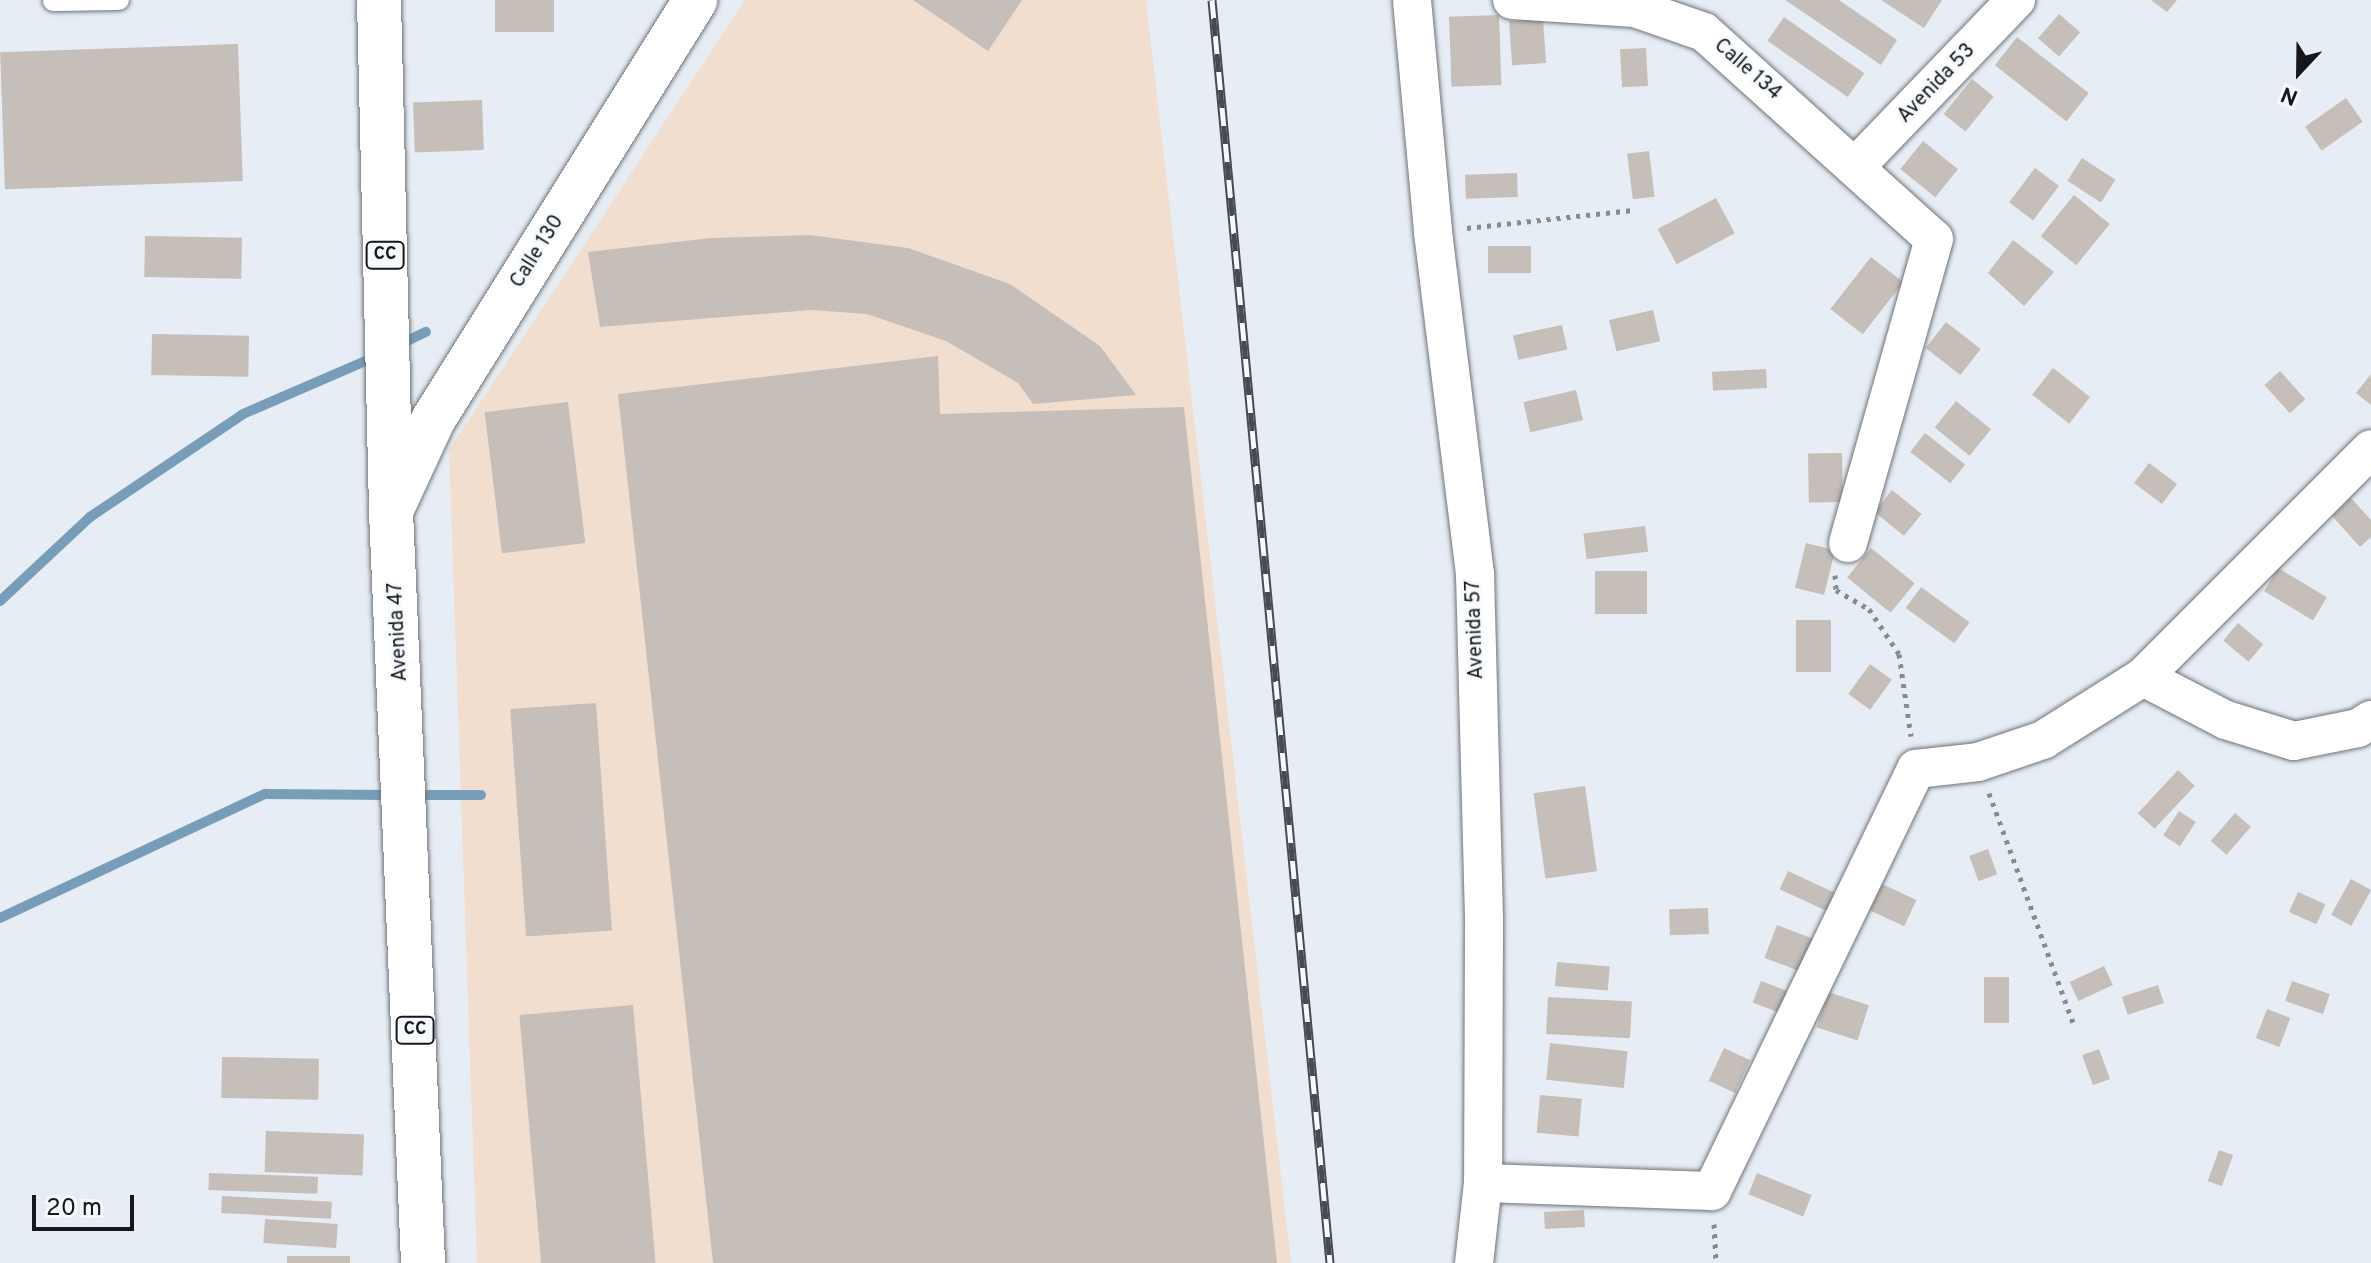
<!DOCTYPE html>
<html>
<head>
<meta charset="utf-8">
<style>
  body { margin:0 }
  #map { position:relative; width:2371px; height:1263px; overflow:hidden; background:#e7edf4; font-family:Overpass,sans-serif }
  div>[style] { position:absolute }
  .industrial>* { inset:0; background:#f2decf }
  .stream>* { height:10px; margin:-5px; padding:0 5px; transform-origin:5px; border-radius:5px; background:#779db9 }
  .building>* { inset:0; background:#c6beb8; transform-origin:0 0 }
  .path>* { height:5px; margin-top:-2.5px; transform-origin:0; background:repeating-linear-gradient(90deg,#878b90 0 4px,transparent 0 10px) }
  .roads { filter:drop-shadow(0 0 2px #6e7379) drop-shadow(0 0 2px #6e7379) }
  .lane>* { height:20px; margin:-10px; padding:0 10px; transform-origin:10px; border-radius:10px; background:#fff }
  .street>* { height:38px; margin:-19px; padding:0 19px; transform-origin:19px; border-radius:19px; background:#fff }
  .secondary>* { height:44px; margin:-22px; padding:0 22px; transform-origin:22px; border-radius:22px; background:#fff }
  .primary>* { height:44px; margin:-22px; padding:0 22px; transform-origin:22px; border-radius:22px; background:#fff }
  .rail>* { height:9px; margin-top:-4.5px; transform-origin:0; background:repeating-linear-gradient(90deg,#f6fafe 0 18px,#474a4e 0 36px); box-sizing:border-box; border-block:2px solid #474a4e }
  span { translate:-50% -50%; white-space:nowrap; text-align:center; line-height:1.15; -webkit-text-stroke:6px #f6fafe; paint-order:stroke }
  .shield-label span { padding:2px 6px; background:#f6fafe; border:2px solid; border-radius:6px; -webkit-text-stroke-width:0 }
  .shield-label { font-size:18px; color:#15171a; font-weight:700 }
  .street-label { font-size:20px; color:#15171a }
  .north { position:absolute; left:2259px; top:32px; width:80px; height:80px; -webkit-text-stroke:6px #f6fafe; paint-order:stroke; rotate:202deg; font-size:22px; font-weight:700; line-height:32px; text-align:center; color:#15171a }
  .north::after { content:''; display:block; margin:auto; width:28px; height:36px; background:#15171a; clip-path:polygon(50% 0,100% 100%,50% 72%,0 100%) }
  .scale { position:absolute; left:32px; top:1195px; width:102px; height:36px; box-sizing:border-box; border:4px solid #15171a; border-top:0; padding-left:10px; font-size:24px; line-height:28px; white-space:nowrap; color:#15171a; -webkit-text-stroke:6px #f6fafe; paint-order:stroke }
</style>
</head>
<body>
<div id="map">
  <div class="industrial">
    <div style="clip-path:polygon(745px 0,1146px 0,1291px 1263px,477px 1263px,449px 450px)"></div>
  </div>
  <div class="stream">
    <div style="left:399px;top:345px;width:30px;rotate:-26deg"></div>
    <div style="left:0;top:601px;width:123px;rotate:-43deg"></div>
    <div style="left:90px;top:517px;width:184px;rotate:-33.9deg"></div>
    <div style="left:243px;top:414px;width:146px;rotate:-23.4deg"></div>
    <div style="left:411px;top:795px;width:70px"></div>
    <div style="left:0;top:918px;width:293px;rotate:-25.1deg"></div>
    <div style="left:265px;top:794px;width:126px;rotate:0.5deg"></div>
  </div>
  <div class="building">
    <div style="left:495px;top:0;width:59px;height:32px"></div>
    <div style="clip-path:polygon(913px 0,1022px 0,988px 51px)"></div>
    <div style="clip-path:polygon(1785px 0,1839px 0,1897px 40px,1881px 65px)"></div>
    <div style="clip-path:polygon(1881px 0,1942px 0,1924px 28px)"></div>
    <div style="clip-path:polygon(2151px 0,2177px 0,2167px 12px)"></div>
    <div style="left:2059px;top:14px;width:28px;height:32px;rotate:41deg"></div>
    <div style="left:1499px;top:15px;width:70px;height:50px;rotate:88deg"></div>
    <div style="left:1784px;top:17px;width:98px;height:29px;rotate:35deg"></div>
    <div style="left:1543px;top:19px;width:44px;height:34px;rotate:86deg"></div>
    <div style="left:2017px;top:37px;width:91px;height:36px;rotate:38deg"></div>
    <div style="left:238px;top:44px;width:137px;height:238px;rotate:88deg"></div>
    <div style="left:1646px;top:48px;width:38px;height:26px;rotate:87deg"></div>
    <div style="left:1972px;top:79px;width:28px;height:45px;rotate:39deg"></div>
    <div style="left:2346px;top:98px;width:29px;height:50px;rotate:55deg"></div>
    <div style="left:482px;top:100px;width:50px;height:69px;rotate:88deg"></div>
    <div style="left:1923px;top:141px;width:45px;height:36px;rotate:39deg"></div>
    <div style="left:1649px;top:151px;width:46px;height:22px;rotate:83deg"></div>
    <div style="left:2082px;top:158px;width:40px;height:27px;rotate:33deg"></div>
    <div style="left:2035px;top:168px;width:30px;height:43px;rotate:37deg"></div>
    <div style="left:1517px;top:173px;width:24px;height:52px;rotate:88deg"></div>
    <div style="left:2074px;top:195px;width:46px;height:53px;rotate:39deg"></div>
    <div style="left:1716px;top:198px;width:40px;height:66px;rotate:62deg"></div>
    <div style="clip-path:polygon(810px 235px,908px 248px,1010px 284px,1100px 346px,1136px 395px,1033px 404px,1018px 383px,946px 341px,867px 314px,811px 310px,600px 327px,588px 252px,711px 238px)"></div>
    <div style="left:145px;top:236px;width:97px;height:41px;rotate:1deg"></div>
    <div style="clip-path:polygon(2013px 240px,2054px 272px,2024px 306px,1988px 273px)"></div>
    <div style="left:1531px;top:246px;width:27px;height:43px;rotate:90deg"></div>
    <div style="left:1871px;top:257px;width:41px;height:66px;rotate:38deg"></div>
    <div style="left:1653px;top:310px;width:32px;height:45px;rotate:77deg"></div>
    <div style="left:1946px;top:322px;width:44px;height:33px;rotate:38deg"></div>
    <div style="left:1562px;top:325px;width:25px;height:50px;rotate:78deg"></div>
    <div style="left:152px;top:334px;width:97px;height:41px;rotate:1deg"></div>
    <div style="clip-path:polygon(938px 356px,940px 414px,1184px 407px,1277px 1263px,713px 1263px,618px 394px)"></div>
    <div style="left:2053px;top:368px;width:47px;height:34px;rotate:38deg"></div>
    <div style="left:1766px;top:369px;width:19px;height:54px;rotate:87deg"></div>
    <div style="left:2280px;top:371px;width:38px;height:21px;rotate:48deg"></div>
    <div style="clip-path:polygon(2371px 374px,2371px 405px,2356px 393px)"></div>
    <div style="left:1576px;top:390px;width:31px;height:54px;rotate:77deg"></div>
    <div style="left:1956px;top:401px;width:45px;height:34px;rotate:39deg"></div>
    <div style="left:568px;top:402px;width:142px;height:84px;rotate:83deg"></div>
    <div style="left:1925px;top:433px;width:51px;height:24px;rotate:38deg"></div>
    <div style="left:1842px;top:453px;width:49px;height:34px;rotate:89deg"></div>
    <div style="left:2149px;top:463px;width:35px;height:25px;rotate:37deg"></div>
    <div style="left:1892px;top:490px;width:38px;height:28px;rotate:39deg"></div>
    <div style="clip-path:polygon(2351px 498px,2371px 520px,2371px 537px,2360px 547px,2332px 516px)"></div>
    <div style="left:1645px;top:526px;width:26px;height:62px;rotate:83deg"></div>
    <div style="left:1806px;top:543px;width:30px;height:46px;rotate:14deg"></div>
    <div style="left:1871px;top:548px;width:56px;height:38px;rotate:39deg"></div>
    <div style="left:2278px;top:568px;width:57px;height:27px;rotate:31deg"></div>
    <div style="left:1647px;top:571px;width:43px;height:52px;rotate:90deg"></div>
    <div style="left:1921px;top:587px;width:60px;height:26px;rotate:36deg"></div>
    <div style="left:1796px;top:620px;width:35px;height:52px"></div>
    <div style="left:2238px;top:623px;width:33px;height:23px;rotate:40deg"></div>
    <div style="left:1870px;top:664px;width:27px;height:37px;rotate:36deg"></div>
    <div style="left:596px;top:703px;width:228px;height:86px;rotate:86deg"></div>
    <div style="left:2178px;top:770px;width:23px;height:59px;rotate:43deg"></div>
    <div style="left:1585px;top:786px;width:86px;height:52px;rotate:82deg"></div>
    <div style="left:2179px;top:811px;width:20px;height:29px;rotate:33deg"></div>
    <div style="left:2235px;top:813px;width:21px;height:37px;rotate:41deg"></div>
    <div style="left:1988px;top:849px;width:27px;height:20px;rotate:70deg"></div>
    <div style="left:1788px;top:871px;width:55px;height:20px;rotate:25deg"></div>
    <div style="left:2351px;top:879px;width:23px;height:41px;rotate:29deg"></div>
    <div style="left:1882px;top:884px;width:38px;height:29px;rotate:25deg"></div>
    <div style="left:2298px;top:892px;width:30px;height:22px;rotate:24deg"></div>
    <div style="left:1708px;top:908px;width:26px;height:39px;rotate:88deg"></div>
    <div style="left:1777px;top:925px;width:40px;height:35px;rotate:21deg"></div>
    <div style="left:1557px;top:962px;width:53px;height:24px;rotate:5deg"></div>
    <div style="left:2104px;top:966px;width:21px;height:38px;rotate:65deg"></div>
    <div style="left:1984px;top:977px;width:25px;height:46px"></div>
    <div style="left:1761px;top:981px;width:36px;height:23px;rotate:21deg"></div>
    <div style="left:2292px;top:981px;width:40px;height:21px;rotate:19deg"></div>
    <div style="left:2158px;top:985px;width:19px;height:38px;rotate:72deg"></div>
    <div style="left:1828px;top:992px;width:43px;height:37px;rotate:18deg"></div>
    <div style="left:1548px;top:997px;width:84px;height:37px;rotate:3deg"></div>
    <div style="left:633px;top:1005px;width:259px;height:114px;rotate:85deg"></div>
    <div style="left:2267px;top:1009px;width:25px;height:31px;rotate:21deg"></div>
    <div style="left:1550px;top:1043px;width:78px;height:37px;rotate:6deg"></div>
    <div style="left:1724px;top:1048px;width:29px;height:36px;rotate:25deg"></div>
    <div style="left:2099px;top:1049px;width:32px;height:18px;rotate:70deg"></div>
    <div style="left:222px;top:1057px;width:97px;height:41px;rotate:1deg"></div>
    <div style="left:1540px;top:1095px;width:42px;height:38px;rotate:5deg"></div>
    <div style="left:266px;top:1131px;width:98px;height:41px;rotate:2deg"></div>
    <div style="left:2219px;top:1150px;width:15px;height:33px;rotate:20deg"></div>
    <div style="left:209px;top:1173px;width:109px;height:17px;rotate:2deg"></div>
    <div style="left:1757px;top:1173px;width:59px;height:23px;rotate:22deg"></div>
    <div style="left:222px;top:1196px;width:110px;height:17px;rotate:3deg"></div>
    <div style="left:1584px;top:1210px;width:17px;height:40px;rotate:87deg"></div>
    <div style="left:265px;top:1219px;width:73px;height:24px;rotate:4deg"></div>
    <div style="left:287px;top:1256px;width:63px;height:7px"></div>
  </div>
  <div class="path">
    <div style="left:1467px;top:228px;width:167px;rotate:-6.2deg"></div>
    <div style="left:1835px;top:575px;width:15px;rotate:86deg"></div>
    <div style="left:1836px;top:590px;width:38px;rotate:30deg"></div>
    <div style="left:1869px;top:609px;width:54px;rotate:56.3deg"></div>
    <div style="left:1899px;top:654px;width:83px;rotate:81.7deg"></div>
    <div style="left:1989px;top:793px;width:247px;rotate:69.9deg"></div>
    <div style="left:1714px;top:1224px;width:39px;rotate:87deg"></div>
  </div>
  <div class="roads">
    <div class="lane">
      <div style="left:53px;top:1px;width:66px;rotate:-0.9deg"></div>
    </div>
    <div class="street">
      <div style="left:1412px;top:0;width:233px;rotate:84.8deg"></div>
      <div style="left:1433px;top:232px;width:345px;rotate:83deg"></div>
      <div style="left:1475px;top:574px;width:346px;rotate:88.5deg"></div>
      <div style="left:1484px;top:920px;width:263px;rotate:90.2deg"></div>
      <div style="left:1483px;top:1183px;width:81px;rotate:96.4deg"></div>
      <div style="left:1512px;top:0;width:123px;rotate:3.7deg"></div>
      <div style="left:1635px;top:8px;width:73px;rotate:19.2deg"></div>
      <div style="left:1704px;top:32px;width:309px;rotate:42deg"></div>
      <div style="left:1934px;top:239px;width:316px;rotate:105.8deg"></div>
      <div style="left:1856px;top:166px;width:231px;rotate:-46.1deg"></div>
      <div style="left:2143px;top:677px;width:93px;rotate:27.4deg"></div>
      <div style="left:2226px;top:720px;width:71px;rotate:17.2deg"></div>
      <div style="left:2294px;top:741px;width:65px;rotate:-11.5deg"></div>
      <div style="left:2358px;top:728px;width:15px;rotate:-32deg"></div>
      <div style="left:1483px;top:1183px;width:229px;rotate:2deg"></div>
      <div style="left:1712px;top:1191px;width:469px;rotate:-64.2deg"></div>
      <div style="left:1916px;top:769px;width:62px;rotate:-6.4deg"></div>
      <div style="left:1978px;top:762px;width:69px;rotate:-18.7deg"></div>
      <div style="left:2043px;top:740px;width:118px;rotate:-32.2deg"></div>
      <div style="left:2143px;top:677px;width:322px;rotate:-45deg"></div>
    </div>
    <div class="secondary">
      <div style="left:391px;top:511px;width:100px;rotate:-65.2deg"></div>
      <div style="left:433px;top:420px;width:495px;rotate:-58deg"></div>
    </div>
    <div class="primary">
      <div style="left:379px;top:0;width:511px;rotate:88.65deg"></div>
      <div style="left:391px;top:511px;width:753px;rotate:87.56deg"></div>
    </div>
  </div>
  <div class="rail">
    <div style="left:1212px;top:0;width:1269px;rotate:84.66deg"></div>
  </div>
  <div class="shield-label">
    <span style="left:385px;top:255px">CC</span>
    <span style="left:415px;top:1030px">CC</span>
  </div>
  <div class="street-label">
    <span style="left:1747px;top:70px;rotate:41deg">Calle 134</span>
    <span style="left:1937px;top:84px;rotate:-46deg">Avenida 53</span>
    <span style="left:538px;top:252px;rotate:-58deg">Calle 130</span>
    <span style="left:1476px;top:630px;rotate:-92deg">Avenida 57</span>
    <span style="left:399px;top:632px;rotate:-93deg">Avenida 47</span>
  </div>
  <div class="north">N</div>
  <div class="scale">20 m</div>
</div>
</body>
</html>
